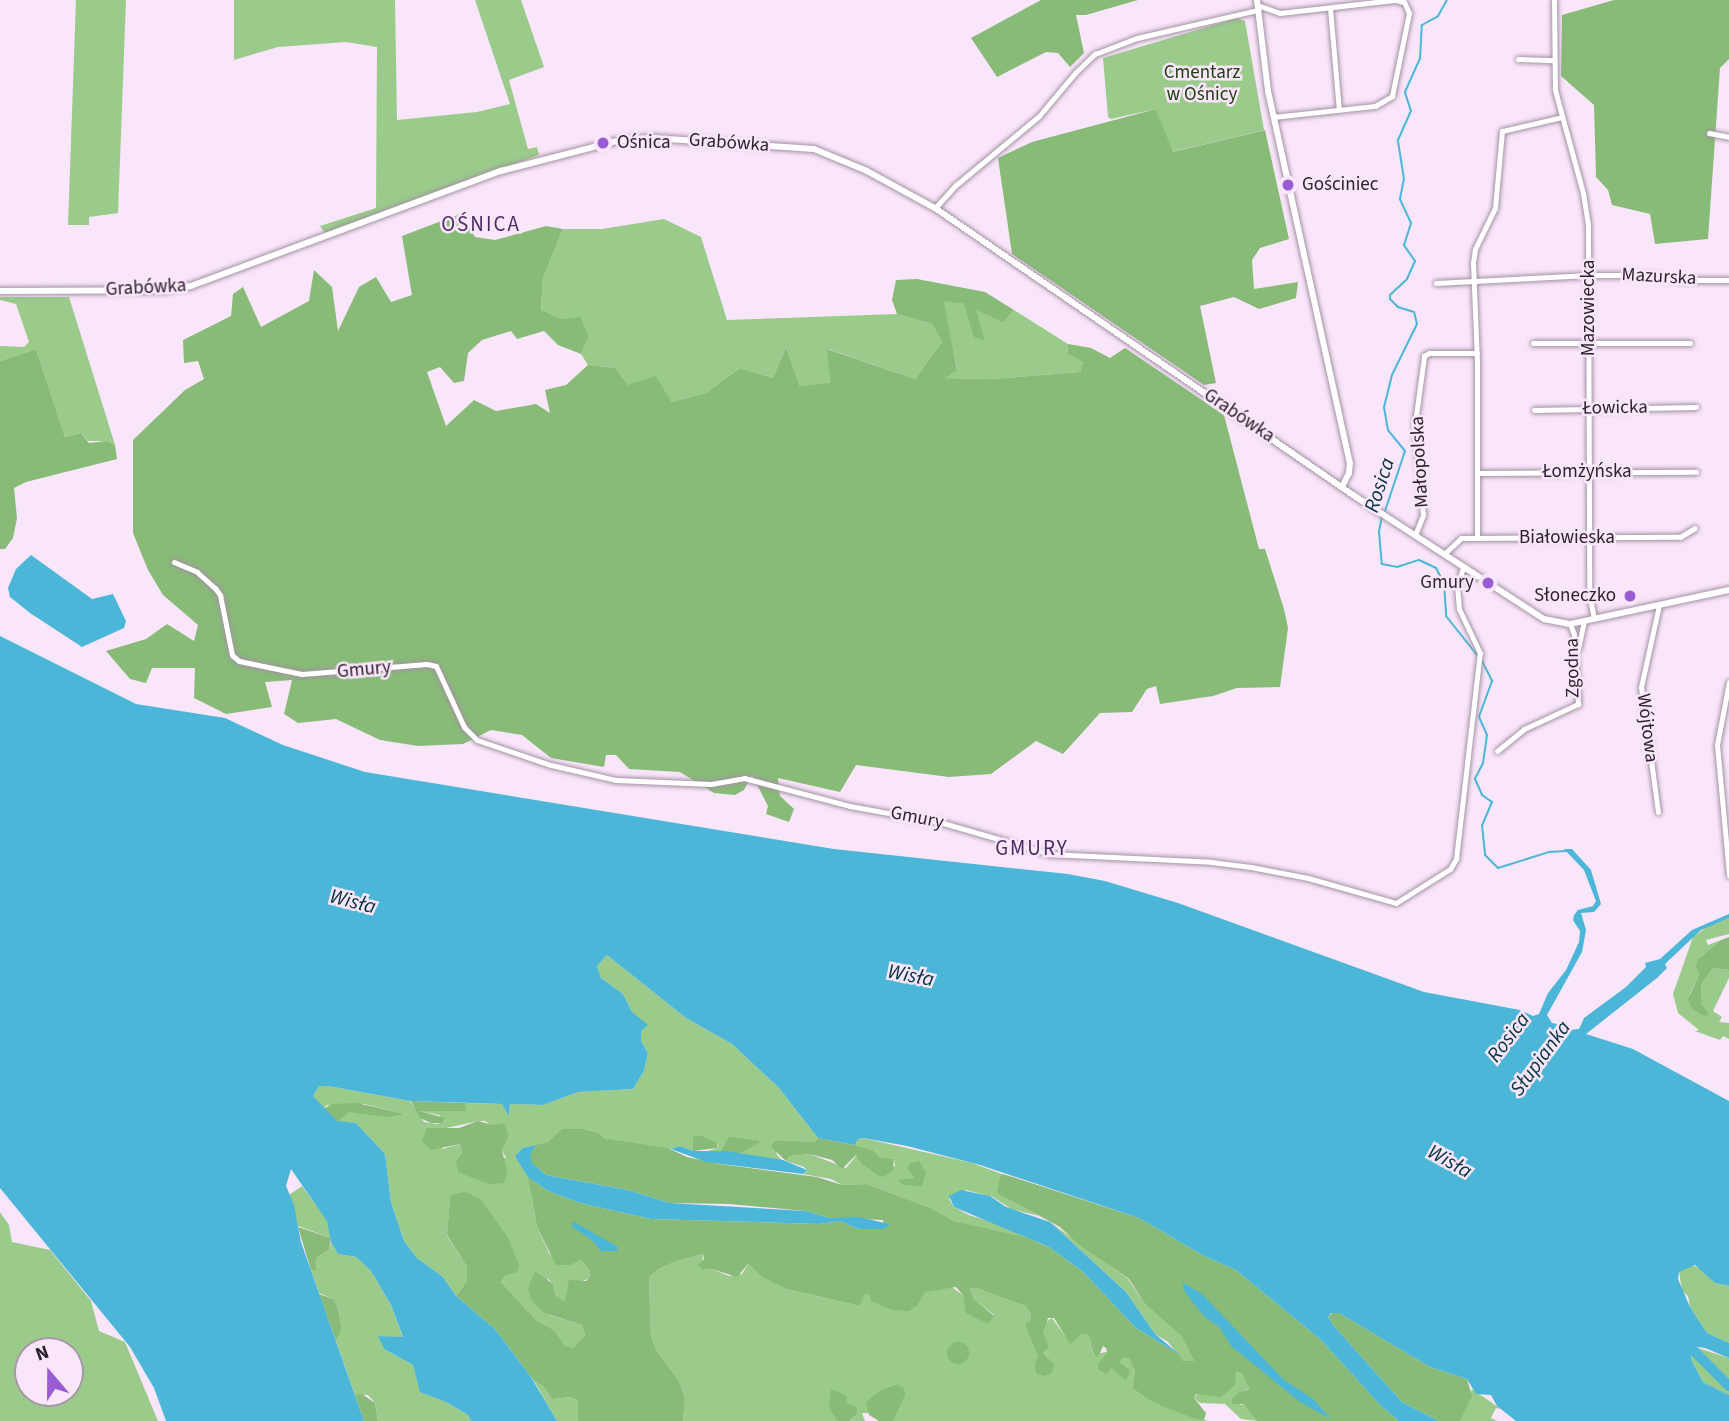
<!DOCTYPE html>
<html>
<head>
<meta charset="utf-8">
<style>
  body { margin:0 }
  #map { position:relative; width:1729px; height:1421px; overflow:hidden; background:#fae6fa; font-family:"Source Sans 3",sans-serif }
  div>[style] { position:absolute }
  .green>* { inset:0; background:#9acb8b }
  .forest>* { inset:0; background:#87bb77 }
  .round { border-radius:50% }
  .water>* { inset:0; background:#4cb6d9 }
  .stream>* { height:2px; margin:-1px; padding:0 1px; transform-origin:1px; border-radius:1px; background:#4cb6d9 }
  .river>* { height:10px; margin:-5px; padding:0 5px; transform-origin:5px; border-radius:5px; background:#4cb6d9 }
  .roads { filter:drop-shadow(0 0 2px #a492a4) drop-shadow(0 0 2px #a492a4) }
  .minor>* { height:5px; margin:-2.5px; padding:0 2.5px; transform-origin:2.5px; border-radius:2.5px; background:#fff }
  .tertiary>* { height:6px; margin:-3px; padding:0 3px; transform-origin:3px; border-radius:3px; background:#fff }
  .dots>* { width:19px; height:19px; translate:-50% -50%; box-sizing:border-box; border:4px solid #fae6fa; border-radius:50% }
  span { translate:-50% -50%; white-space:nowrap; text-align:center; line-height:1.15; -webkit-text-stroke:5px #fae6fa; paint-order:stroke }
  .park-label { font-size:19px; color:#1e4011 }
  .poi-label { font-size:19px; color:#2b242b }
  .left { translate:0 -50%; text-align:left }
  .right { translate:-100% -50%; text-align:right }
  .street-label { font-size:19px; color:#2b242b }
  .neighbourhood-label { font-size:21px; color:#492c65; letter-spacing:2px }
  .water-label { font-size:21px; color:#013342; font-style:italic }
  .north { position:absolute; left:14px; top:1337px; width:70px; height:70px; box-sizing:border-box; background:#fae6fa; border:2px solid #a798a7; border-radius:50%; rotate:340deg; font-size:19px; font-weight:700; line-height:28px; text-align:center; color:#2b242b }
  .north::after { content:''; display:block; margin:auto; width:24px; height:32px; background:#9a5cd3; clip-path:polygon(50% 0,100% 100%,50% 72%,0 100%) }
</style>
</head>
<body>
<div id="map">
  <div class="green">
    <div style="clip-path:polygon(76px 0,126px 0,118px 213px,89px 217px,89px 225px,68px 225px)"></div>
    <div style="clip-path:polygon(234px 0,395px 0,397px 120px,477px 112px,510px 104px,475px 0,521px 0,544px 67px,509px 80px,528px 149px,537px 147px,539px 155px,325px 233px,320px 226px,376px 208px,377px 47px,346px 42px,278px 47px,234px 60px)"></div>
    <div style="clip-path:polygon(1237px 18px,1245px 21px,1264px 130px,1172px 152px,1156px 109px,1111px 119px,1108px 117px,1103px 58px)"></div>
    <div style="clip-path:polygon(664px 219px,701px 237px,727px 320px,897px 314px,932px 324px,942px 342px,915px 379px,828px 349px,830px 384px,800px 386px,786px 347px,773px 378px,740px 368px,706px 393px,671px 402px,628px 385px,615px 368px,588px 365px,581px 354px,589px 337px,562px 319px,541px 310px,543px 278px,563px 229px,602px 229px)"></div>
    <div style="clip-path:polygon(0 297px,69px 297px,115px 445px,107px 441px,88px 441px,81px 433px,65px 437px,36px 349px,0 361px,0 346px,24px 347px,29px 342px,16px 304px,0 300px)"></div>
    <div style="clip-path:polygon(943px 300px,964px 304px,1003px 323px,1014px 310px,1068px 344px,1067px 354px,1083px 362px,1080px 372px,992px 379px,943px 378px,957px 369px)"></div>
    <div style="clip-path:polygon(1729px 918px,1729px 934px,1706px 940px,1708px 945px,1721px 940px,1698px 959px,1699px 974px,1690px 994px,1693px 1010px,1705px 1017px,1708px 1014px,1701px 1003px,1701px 985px,1713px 968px,1729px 970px,1729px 978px,1713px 1011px,1722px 1017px,1719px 1022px,1729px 1023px,1729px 1039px,1723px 1036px,1720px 1040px,1695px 1031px,1699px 1030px,1678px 1013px,1673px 994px,1693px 937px,1708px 926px)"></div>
    <div style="clip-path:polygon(evenodd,607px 955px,686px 1018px,732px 1044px,779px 1088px,818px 1138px,814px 1142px,774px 1140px,777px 1155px,782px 1160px,776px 1160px,739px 1154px,761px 1141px,735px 1137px,729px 1138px,720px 1152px,715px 1153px,705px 1152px,717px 1148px,718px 1145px,700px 1135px,693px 1140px,693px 1151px,680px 1146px,671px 1149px,604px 1138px,599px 1133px,584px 1129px,562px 1129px,546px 1143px,531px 1194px,537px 1227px,550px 1255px,581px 1260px,589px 1269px,590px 1278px,580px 1282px,565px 1303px,556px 1296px,553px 1284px,547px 1278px,549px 1315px,582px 1325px,585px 1335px,573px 1348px,565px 1347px,554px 1330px,536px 1320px,501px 1282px,506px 1275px,499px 1226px,490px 1212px,450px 1198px,447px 1236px,467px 1267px,467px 1281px,456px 1296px,443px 1277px,417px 1258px,404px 1241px,391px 1202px,385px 1154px,356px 1123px,337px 1122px,341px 1115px,349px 1112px,401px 1113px,364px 1104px,327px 1105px,323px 1109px,313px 1096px,319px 1086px,328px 1086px,410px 1101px,424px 1122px,437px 1124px,445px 1121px,439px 1115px,419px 1111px,424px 1109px,465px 1111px,465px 1103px,502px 1104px,509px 1115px,510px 1104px,543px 1105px,578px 1092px,633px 1089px,644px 1071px,648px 1053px,641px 1041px,641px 1023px,632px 1012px,623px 994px,601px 978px,597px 966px,607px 955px,479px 1121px,485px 1121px,509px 1136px,502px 1150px,506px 1158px,462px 1153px,460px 1144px,442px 1149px,446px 1128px,479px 1121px)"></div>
    <div style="clip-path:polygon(863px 1138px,972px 1163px,1002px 1174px,998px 1193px,1039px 1216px,1011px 1209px,993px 1197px,966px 1190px,949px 1199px,954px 1207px,969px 1215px,1008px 1227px,1039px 1243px,954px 1221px,931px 1208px,867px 1184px,842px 1185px,831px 1179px,803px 1174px,807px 1170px,804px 1167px,786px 1161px,790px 1156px,810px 1154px,846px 1168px,857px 1155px,861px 1164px,877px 1175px,895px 1166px,894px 1159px,880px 1157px,873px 1150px,855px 1145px,858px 1139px)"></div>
    <div style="clip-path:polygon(302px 1186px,328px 1221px,331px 1238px,298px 1226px,289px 1195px)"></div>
    <div style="clip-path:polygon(evenodd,0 1212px,9px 1225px,12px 1242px,50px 1250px,91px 1301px,99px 1331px,125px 1342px,158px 1421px,0 1421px,0 1212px,28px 1351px,70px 1351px,70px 1393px,28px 1393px,28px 1351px)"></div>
    <div style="clip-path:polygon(1050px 1222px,1128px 1279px,1145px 1304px,1181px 1336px,1194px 1361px,1183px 1361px,1168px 1342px,1155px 1334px,1126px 1292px)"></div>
    <div style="clip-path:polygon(331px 1242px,338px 1254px,356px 1257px,371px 1271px,391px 1305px,403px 1338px,379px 1336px,384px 1349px,413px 1365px,421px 1392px,446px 1402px,468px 1415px,471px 1421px,378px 1421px,375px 1403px,368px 1395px,355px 1395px,336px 1341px,342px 1330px,338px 1308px,333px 1299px,319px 1293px,311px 1270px,317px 1270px,316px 1258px,329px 1250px)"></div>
    <div style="clip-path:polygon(703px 1254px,702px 1270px,712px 1269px,729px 1276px,742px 1274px,748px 1264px,763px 1278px,786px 1289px,860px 1306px,865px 1294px,869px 1294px,892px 1310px,918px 1305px,925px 1291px,950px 1286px,963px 1295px,967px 1313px,994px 1315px,974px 1299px,970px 1287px,977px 1288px,1025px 1306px,1031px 1314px,1029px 1333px,1038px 1357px,1048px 1357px,1043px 1352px,1042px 1333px,1044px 1323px,1052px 1318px,1070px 1343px,1082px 1334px,1089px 1336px,1093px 1354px,1107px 1352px,1097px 1364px,1098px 1370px,1106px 1375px,1112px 1368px,1124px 1367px,1120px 1362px,1123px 1358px,1129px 1358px,1135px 1371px,1132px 1388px,1150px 1401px,1208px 1421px,893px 1421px,898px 1406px,897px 1384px,883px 1389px,867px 1404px,870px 1413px,862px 1413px,865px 1421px,850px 1421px,853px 1419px,833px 1415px,837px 1421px,683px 1421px,685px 1398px,679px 1381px,657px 1351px,651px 1337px,649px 1278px,658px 1269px,677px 1261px)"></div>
    <div style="clip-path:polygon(1690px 1264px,1703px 1270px,1715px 1283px,1729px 1286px,1729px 1343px,1707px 1333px,1690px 1307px,1688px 1296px,1682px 1291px,1679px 1272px)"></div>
    <div style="clip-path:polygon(1689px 1345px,1729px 1358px,1729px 1395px,1703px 1382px,1692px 1361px)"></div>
    <div style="clip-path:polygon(1235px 1372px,1242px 1374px,1251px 1389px,1245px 1390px,1240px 1405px,1244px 1404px,1251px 1410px,1257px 1421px,1241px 1419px,1225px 1404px,1200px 1403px,1194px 1398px,1197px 1394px,1214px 1394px,1233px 1378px)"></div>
    <div style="clip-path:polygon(534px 1381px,544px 1387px,552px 1399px,571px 1397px,578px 1401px,578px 1421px,557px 1421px)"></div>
    <div style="clip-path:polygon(1472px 1389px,1501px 1409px,1496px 1408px,1491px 1418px,1497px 1421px,1460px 1421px)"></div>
  </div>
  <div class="forest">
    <div style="clip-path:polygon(1041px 0,1138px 0,1086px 15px,1076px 15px,1084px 53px,1070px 67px,1058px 53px,1046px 52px,997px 77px,971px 38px)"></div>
    <div style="clip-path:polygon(1614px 0,1729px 0,1729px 59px,1720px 68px,1708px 239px,1655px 244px,1650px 214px,1612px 205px,1608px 190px,1596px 177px,1594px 105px,1561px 76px,1562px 15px)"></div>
    <div style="clip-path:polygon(1156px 109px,1173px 152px,1265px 130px,1289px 239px,1260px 248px,1252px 260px,1254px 289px,1298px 282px,1296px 298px,1259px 309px,1234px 297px,1200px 306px,1216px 383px,1204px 385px,1012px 254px,998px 158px,1032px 142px)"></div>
    <div style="clip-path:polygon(460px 214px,475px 237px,495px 240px,546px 226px,563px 229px,543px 278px,541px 310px,562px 319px,580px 317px,589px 337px,581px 354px,558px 345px,544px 331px,517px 339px,511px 331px,482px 340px,468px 353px,464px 381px,454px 383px,440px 367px,427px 372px,446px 426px,474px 400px,496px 411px,536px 404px,550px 413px,545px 390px,566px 385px,588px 365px,615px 368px,628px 385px,656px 376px,671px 402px,706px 393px,740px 368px,773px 378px,786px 347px,800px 386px,830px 383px,827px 349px,915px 379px,942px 342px,932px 324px,897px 314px,892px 300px,896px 280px,917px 279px,985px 292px,1014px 310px,1003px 323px,976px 310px,985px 341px,974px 337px,964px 304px,944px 301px,957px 370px,945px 378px,992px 379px,1080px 372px,1083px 362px,1067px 354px,1068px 344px,1091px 348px,1110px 358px,1125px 348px,1224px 415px,1259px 549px,1265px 549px,1284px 609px,1288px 628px,1280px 687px,1237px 688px,1213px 696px,1160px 704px,1156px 686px,1147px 689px,1132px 712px,1100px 713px,1063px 754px,1036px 741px,991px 774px,949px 777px,856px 765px,840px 792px,778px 778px,780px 796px,794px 809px,789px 822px,766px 814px,768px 806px,752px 775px,744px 790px,735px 795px,714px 793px,680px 772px,629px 769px,616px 755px,606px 755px,604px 767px,551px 758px,522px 735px,491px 730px,463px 744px,418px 746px,380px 740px,336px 719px,298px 723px,284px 714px,292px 680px,265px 682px,272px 707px,226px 714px,194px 698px,195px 668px,152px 668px,146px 683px,130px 679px,106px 651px,146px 639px,167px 624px,194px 641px,198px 625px,163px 595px,148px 570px,133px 533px,133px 440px,185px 390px,204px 379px,198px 361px,184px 363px,183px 340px,231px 316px,233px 294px,243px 287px,261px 327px,309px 301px,314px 270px,332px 287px,338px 331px,359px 287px,376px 277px,391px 302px,412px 295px,402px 236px)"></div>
    <div style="clip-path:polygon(36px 349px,65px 437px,81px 433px,89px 443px,107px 441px,115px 445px,117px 459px,26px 482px,14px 488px,17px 518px,13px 538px,5px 549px,0 549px,0 361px)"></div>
    <div style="clip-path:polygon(1729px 937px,1729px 970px,1713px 968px,1701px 985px,1701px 1003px,1709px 1014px,1705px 1017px,1693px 1010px,1688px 1000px,1699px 974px,1696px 967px,1698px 959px,1721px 940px)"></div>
    <div style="clip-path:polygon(411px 1101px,465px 1103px,466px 1111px,420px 1111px,445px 1118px,443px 1123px,431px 1123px,420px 1118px)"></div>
    <div style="clip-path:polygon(357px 1103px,401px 1113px,402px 1115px,387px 1117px,349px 1112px,337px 1122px,323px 1109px,332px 1104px)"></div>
    <div style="clip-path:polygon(478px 1121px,493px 1125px,503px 1123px,505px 1126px,509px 1136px,502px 1150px,507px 1171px,504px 1183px,488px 1184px,458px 1172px,456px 1161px,462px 1153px,460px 1144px,431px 1150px,422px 1141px,427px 1128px,459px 1128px)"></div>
    <div style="clip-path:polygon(562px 1129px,584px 1129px,599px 1133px,604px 1138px,668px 1148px,687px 1157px,720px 1164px,817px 1177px,842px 1185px,867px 1184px,931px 1208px,954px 1221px,1024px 1237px,1049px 1247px,1082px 1271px,1136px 1328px,1180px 1355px,1183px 1361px,1194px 1361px,1181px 1336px,1145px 1304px,1129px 1279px,1078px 1244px,1060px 1227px,997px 1193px,1000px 1178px,1002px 1174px,1013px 1177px,1139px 1218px,1204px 1256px,1236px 1270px,1321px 1340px,1381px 1406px,1399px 1421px,1257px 1421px,1244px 1404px,1232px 1404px,1232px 1399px,1238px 1393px,1250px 1389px,1242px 1374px,1236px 1372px,1235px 1385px,1221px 1397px,1196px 1394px,1194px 1398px,1206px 1413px,1204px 1420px,1193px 1418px,1150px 1401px,1132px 1388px,1135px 1371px,1129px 1358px,1123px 1358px,1120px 1362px,1130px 1371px,1126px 1381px,1112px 1368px,1106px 1375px,1098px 1370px,1097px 1364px,1107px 1352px,1106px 1348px,1103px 1346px,1098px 1357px,1093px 1353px,1089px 1336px,1082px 1334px,1070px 1344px,1054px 1318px,1048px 1318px,1043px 1332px,1049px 1348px,1043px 1352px,1054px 1365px,1052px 1373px,1043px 1376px,1036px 1373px,1035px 1364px,1038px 1357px,1025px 1324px,1030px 1321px,1031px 1314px,1025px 1306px,977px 1288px,970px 1288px,974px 1299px,994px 1316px,988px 1324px,966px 1313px,963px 1295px,956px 1287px,925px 1292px,918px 1305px,909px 1311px,892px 1310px,871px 1301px,869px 1294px,865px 1294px,860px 1306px,786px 1289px,763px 1278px,748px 1264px,737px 1277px,712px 1269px,702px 1270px,698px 1265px,704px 1259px,703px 1254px,677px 1261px,658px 1269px,649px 1278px,651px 1337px,657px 1351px,679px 1381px,685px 1398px,683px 1421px,578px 1421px,578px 1401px,571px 1397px,552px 1399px,544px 1387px,534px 1381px,495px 1329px,456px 1296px,467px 1281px,467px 1267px,447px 1235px,450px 1198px,454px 1194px,465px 1192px,479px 1198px,490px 1212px,508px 1238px,519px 1265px,517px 1272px,506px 1275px,501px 1282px,536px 1320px,554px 1330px,565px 1346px,573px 1348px,585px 1335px,582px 1325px,544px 1313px,532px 1301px,528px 1288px,535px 1271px,553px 1284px,556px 1296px,565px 1302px,569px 1280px,586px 1281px,590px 1277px,589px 1269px,581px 1260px,570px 1265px,556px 1265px,537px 1227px,528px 1177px,548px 1191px,580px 1203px,651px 1219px,819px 1224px,840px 1221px,858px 1229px,884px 1229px,883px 1220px,830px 1218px,806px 1211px,729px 1204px,670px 1203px,628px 1190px,546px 1175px,532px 1163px,530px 1155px,536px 1145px,546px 1143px)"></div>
    <div style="clip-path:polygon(700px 1135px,717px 1143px,717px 1148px,693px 1151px,693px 1137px)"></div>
    <div style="clip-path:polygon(729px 1137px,735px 1137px,762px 1141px,739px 1154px,720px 1152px)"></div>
    <div style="clip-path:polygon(818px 1138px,855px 1145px,873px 1150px,880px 1157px,894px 1159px,893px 1171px,883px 1177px,877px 1175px,861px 1164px,856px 1155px,842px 1169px,832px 1160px,810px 1154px,790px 1156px,786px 1161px,771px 1147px,775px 1140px,814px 1142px)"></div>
    <div style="clip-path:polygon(919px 1161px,926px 1172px,922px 1186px,903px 1185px,898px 1180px,915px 1178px,907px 1168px,910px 1163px)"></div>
    <div style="clip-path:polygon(298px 1227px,331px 1238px,329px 1250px,316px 1258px,317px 1270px,311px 1270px)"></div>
    <div style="clip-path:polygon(319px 1294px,333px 1299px,338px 1308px,342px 1330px,336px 1341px)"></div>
    <div style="clip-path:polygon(1332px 1313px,1339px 1313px,1430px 1367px,1467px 1379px,1472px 1396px,1460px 1421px,1439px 1421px,1402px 1402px,1333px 1325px,1328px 1317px)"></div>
    <div class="round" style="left:947px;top:1342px;width:22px;height:22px"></div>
    <div style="clip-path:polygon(897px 1384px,904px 1388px,905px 1395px,893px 1421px,879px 1421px,869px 1415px,866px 1404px,869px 1399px,883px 1389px)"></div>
    <div style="clip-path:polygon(831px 1389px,847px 1396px,846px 1403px,857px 1407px,856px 1414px,850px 1421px,837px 1421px,833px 1415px,829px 1406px)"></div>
    <div style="clip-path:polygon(362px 1394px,375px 1403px,378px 1421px,364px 1421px,355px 1395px)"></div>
  </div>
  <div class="water">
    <div style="clip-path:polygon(31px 555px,92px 599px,113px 594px,126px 621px,124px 628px,82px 647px,30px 613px,10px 597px,8px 588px,16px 569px)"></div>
    <div style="clip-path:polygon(0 636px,136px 704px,225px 718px,283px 745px,365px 772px,834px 849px,1068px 874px,1105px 881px,1178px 903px,1424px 992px,1520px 1010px,1533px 1016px,1539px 1014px,1548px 993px,1566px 970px,1579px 942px,1580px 931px,1573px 920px,1574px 915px,1578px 910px,1593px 906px,1596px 901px,1584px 870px,1564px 849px,1572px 849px,1591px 870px,1601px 904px,1594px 912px,1581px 913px,1586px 930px,1582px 952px,1547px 1015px,1552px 1023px,1563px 1025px,1567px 1030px,1579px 1029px,1584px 1018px,1626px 987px,1646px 967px,1645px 963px,1660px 959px,1692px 930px,1729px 914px,1729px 918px,1701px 930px,1665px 964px,1667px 968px,1657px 978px,1586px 1034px,1633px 1049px,1729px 1101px,1729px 1286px,1715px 1283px,1695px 1265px,1679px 1272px,1678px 1279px,1690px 1307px,1707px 1333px,1729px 1343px,1729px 1358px,1705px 1348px,1689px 1346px,1692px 1361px,1703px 1382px,1729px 1395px,1729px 1421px,1516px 1421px,1497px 1406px,1491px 1395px,1476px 1394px,1467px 1379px,1430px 1367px,1339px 1313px,1331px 1313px,1328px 1317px,1333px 1325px,1402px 1402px,1439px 1421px,1399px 1421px,1381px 1406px,1321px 1340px,1236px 1270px,1204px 1256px,1139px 1218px,980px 1165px,907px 1146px,863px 1138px,858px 1139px,855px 1145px,818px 1138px,779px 1088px,732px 1044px,686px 1018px,607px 955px,597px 966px,601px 978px,623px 994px,632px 1012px,648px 1025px,641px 1031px,641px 1041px,648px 1053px,644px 1071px,633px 1089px,578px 1092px,543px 1105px,510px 1104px,509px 1116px,502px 1104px,410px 1101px,328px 1086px,319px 1086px,313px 1096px,337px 1121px,356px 1123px,385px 1154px,391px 1202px,404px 1241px,417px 1258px,443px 1277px,456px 1296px,495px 1329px,531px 1377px,557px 1421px,471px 1421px,468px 1415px,446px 1402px,420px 1392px,413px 1365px,384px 1349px,378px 1336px,403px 1337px,391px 1305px,371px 1271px,356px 1257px,338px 1254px,331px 1242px,327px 1221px,291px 1169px,286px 1186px,294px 1205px,301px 1242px,364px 1421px,166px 1421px,154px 1388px,130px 1347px,0 1188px)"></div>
    <div style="clip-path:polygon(536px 1145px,530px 1155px,532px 1163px,546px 1175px,628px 1190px,670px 1203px,806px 1211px,830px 1218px,858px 1217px,890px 1224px,884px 1229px,858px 1229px,840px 1221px,819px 1224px,651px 1219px,580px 1203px,548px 1191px,528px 1177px,515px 1156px,523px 1148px)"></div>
    <div style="clip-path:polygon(680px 1146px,693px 1151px,726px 1151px,783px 1160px,807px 1170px,803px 1174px,706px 1162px,671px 1149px)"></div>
    <div style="clip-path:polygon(961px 1190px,990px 1196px,1006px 1207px,1050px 1222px,1126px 1292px,1155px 1334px,1180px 1355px,1136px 1328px,1082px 1271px,1049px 1247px,954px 1207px,949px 1196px)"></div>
    <div style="clip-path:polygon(574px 1222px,618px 1247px,617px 1251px,601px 1251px,592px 1240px,574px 1228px,571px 1224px)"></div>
    <div style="clip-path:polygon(1182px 1282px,1202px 1294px,1283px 1379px,1313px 1399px,1331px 1419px,1300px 1402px,1231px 1346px,1220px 1328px,1204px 1316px,1186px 1294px)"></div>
  </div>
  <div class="stream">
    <div style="left:1385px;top:511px;width:63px;rotate:-71.6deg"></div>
    <div style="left:1405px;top:451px;width:27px;rotate:-129deg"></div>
    <div style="left:1388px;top:430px;width:23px;rotate:-100deg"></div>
    <div style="left:1384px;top:407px;width:33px;rotate:-76deg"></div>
    <div style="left:1392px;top:375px;width:57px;rotate:-63.9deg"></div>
    <div style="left:1417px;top:324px;width:12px;rotate:-104deg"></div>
    <div style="left:1414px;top:312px;width:17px;rotate:-163deg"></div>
    <div style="left:1398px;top:307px;width:11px;rotate:-135deg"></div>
    <div style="left:1390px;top:299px;width:4px;rotate:-90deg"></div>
    <div style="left:1390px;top:295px;width:23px;rotate:-43deg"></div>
    <div style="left:1407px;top:279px;width:20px;rotate:-66deg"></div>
    <div style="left:1415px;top:261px;width:19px;rotate:-125deg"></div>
    <div style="left:1404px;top:245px;width:23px;rotate:-72deg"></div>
    <div style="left:1411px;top:223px;width:26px;rotate:-115deg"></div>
    <div style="left:1400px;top:199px;width:20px;rotate:-79deg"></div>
    <div style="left:1404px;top:179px;width:39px;rotate:-99deg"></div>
    <div style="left:1398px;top:140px;width:32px;rotate:-66deg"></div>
    <div style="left:1411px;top:111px;width:20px;rotate:-108deg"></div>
    <div style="left:1405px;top:92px;width:36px;rotate:-66deg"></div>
    <div style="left:1420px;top:59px;width:34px;rotate:-87deg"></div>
    <div style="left:1422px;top:25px;width:18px;rotate:-29deg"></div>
    <div style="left:1438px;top:16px;width:18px;rotate:-61deg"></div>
    <div style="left:1382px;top:516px;width:16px;rotate:101deg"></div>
    <div style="left:1379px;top:532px;width:32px;rotate:85deg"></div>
    <div style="left:1382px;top:564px;width:15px;rotate:11deg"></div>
    <div style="left:1397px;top:567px;width:23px;rotate:-18deg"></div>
    <div style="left:1419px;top:560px;width:19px;rotate:25deg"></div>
    <div style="left:1436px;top:568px;width:18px;rotate:63deg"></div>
    <div style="left:1444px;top:584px;width:32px;rotate:86deg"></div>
    <div style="left:1446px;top:616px;width:50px;rotate:51.5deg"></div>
    <div style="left:1481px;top:659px;width:25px;rotate:63deg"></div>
    <div style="left:1492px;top:681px;width:38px;rotate:110deg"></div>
    <div style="left:1479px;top:717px;width:20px;rotate:66deg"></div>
    <div style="left:1487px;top:735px;width:28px;rotate:98deg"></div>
    <div style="left:1483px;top:763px;width:18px;rotate:117deg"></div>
    <div style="left:1475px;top:779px;width:17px;rotate:66deg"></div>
    <div style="left:1482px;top:795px;width:12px;rotate:35deg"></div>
    <div style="left:1492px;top:802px;width:25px;rotate:113deg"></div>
    <div style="left:1482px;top:825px;width:30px;rotate:84deg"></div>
    <div style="left:1485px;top:855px;width:18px;rotate:45deg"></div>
    <div style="left:1498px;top:868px;width:53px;rotate:-17.4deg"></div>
    <div style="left:1549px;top:852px;width:17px;rotate:-3deg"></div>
  </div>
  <div class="river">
    <div style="left:1679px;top:1336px;width:71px;rotate:45deg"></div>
  </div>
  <div class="roads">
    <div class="minor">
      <div style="left:1554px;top:0;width:90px;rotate:89.4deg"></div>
      <div style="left:1555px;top:90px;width:107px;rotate:74.8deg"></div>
      <div style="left:1583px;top:193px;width:33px;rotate:81deg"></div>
      <div style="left:1588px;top:226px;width:367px;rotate:89.8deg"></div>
      <div style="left:1589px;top:593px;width:26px;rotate:79deg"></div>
      <div style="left:1257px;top:5px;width:24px;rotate:19deg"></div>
      <div style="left:1280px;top:13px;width:115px;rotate:-6.5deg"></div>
      <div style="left:1330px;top:8px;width:102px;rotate:85deg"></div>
      <div style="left:1518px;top:59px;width:36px;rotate:2deg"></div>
      <div style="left:1273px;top:117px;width:103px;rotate:-6.2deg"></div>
      <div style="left:1375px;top:106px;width:20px;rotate:-30deg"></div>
      <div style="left:1392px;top:96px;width:85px;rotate:-78.4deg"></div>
      <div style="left:1409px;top:13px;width:12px;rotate:-114deg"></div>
      <div style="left:1404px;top:2px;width:9px;rotate:-167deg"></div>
      <div style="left:1709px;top:133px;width:20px;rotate:11deg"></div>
      <div style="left:935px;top:208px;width:31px;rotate:-48deg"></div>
      <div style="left:956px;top:185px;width:108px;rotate:-39.7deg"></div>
      <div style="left:1039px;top:116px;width:56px;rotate:-50.1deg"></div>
      <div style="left:1075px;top:73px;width:28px;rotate:-44deg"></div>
      <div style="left:1095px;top:54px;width:45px;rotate:-20.9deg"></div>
      <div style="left:1137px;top:38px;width:123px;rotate:-13.1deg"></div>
      <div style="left:1436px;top:283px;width:153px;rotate:-3deg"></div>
      <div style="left:1589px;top:275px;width:60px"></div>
      <div style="left:1649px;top:275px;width:32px;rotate:9deg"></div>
      <div style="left:1681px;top:280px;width:48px"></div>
      <div style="left:1533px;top:343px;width:157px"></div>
      <div style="left:1534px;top:410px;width:162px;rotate:-1.1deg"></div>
      <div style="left:1478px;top:473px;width:218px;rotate:-0.3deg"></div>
      <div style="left:1415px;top:535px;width:22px;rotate:-68deg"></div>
      <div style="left:1423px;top:515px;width:92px;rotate:-95deg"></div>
      <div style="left:1415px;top:423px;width:68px;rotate:-82.3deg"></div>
      <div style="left:1424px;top:356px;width:6px;rotate:-31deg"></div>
      <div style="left:1429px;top:353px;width:48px"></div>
      <div style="left:1477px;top:538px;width:176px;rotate:-90deg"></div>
      <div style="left:1477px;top:362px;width:99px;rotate:-92.3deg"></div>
      <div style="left:1473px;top:263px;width:14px;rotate:-82deg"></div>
      <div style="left:1475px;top:249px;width:46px;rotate:-64deg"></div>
      <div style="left:1495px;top:208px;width:77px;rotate:-84.8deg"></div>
      <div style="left:1502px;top:131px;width:62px;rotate:-13.1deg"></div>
      <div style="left:1444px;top:554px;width:23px;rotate:-43deg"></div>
      <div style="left:1461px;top:538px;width:219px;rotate:-0.3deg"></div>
      <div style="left:1680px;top:537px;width:17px;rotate:-31deg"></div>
      <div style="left:174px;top:562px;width:25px;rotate:23deg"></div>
      <div style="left:197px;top:572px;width:24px;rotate:42deg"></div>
      <div style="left:215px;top:588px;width:9px;rotate:54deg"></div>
      <div style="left:220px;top:595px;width:61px;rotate:78.7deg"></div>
      <div style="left:232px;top:655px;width:9px;rotate:41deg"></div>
      <div style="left:239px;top:661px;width:64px;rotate:11.7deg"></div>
      <div style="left:302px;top:674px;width:125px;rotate:-4.6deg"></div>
      <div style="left:427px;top:664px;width:9px;rotate:13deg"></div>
      <div style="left:436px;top:666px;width:67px;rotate:65.3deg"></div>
      <div style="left:464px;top:727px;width:18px;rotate:45deg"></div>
      <div style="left:477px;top:740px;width:78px;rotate:18.7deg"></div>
      <div style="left:551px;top:765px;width:67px;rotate:13deg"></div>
      <div style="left:616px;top:780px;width:95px;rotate:2.4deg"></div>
      <div style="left:711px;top:784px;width:34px;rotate:-10deg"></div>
      <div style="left:744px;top:778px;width:110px;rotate:14.8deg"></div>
      <div style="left:850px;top:806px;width:95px;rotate:10.4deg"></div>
      <div style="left:943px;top:823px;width:111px;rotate:16.2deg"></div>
      <div style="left:1050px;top:854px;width:161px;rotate:2.8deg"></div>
      <div style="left:1211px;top:862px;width:40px;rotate:7.1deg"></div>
      <div style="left:1251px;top:867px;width:58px;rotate:10.9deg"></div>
      <div style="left:1308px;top:878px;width:91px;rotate:15.9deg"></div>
      <div style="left:1396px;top:903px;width:64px;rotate:-32.2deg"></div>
      <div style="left:1450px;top:869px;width:12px;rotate:-59deg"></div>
      <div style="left:1456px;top:859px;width:207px;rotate:-83.4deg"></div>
      <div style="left:1480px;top:653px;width:49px;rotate:-115.5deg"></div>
      <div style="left:1459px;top:609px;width:22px;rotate:-95deg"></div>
      <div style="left:1457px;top:587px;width:21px;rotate:-73deg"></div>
      <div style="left:1578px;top:649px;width:29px;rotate:-78deg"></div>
      <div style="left:1729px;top:682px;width:64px;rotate:100.8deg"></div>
      <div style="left:1717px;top:745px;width:131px;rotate:84.7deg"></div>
      <div style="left:1497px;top:751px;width:35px;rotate:-39deg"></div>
      <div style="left:1524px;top:729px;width:60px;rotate:-24.8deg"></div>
      <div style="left:1578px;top:704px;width:70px;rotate:-93.3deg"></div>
      <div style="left:1574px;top:634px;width:11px;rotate:-112deg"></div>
      <div style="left:1658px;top:812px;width:126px;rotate:-97.7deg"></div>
      <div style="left:1641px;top:687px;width:84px;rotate:-77.6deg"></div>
    </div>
    <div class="tertiary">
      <div style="left:1257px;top:0;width:92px;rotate:83.1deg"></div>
      <div style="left:1268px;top:91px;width:381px;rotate:77.6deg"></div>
      <div style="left:1350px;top:463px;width:10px;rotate:96deg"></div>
      <div style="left:1349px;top:473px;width:16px;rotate:117deg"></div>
      <div style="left:0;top:291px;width:165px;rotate:-0.3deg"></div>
      <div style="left:165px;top:290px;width:26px;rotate:-9deg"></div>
      <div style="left:191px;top:286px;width:331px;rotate:-20.4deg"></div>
      <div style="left:501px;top:171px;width:120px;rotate:-14.5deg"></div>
      <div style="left:617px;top:141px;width:36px;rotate:-5deg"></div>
      <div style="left:653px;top:138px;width:161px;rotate:3.9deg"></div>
      <div style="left:814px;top:149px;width:57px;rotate:22.5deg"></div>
      <div style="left:867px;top:171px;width:77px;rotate:28.6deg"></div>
      <div style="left:935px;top:208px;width:511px;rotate:34.47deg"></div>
      <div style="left:1356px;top:497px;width:224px;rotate:33deg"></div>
      <div style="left:1544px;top:619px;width:26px;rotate:11deg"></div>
      <div style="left:1570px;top:624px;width:163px;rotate:-12.1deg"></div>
    </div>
  </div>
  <div class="dots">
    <div style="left:603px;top:143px;background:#9a5cd3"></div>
    <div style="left:1288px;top:185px;background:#9a5cd3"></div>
    <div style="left:1488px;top:583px;background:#9a5cd3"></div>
    <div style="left:1630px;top:596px;background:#9a5cd3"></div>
  </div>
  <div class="park-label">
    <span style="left:1202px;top:84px">Cmentarz<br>w Ośnicy</span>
  </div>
  <div class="poi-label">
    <span class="left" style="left:617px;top:143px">Ośnica</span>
    <span class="left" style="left:1302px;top:185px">Gościniec</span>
    <span class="right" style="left:1474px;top:583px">Gmury</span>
    <span class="right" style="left:1616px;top:596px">Słoneczko</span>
  </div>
  <div class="street-label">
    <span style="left:729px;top:143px;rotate:4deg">Grabówka</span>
    <span style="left:1659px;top:277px;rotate:3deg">Mazurska</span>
    <span style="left:146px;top:288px;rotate:-3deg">Grabówka</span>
    <span style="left:1589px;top:308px;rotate:-90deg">Mazowiecka</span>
    <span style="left:1615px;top:408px;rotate:-1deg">Łowicka</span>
    <span style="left:1239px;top:416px;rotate:34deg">Grabówka</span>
    <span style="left:1420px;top:462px;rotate:-93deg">Małopolska</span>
    <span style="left:1587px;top:472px">Łomżyńska</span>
    <span style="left:1567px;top:538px">Białowieska</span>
    <span style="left:1573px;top:668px;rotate:-91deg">Zgodna</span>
    <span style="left:364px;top:670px;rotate:-5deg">Gmury</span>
    <span style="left:1647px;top:728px;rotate:83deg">Wójtowa</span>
    <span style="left:917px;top:818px;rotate:11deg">Gmury</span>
  </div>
  <div class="neighbourhood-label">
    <span style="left:481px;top:224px">OŚNICA</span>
    <span style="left:1032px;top:848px">GMURY</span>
  </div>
  <div class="water-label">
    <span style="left:1379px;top:485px;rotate:-72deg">Rosica</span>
    <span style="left:353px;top:901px;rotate:14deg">Wisła</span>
    <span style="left:911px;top:975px;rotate:11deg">Wisła</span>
    <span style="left:1508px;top:1037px;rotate:-53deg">Rosica</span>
    <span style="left:1540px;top:1058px;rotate:-54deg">Słupianka</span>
    <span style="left:1450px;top:1161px;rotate:29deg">Wisła</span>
  </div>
  <div class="north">N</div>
</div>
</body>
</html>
